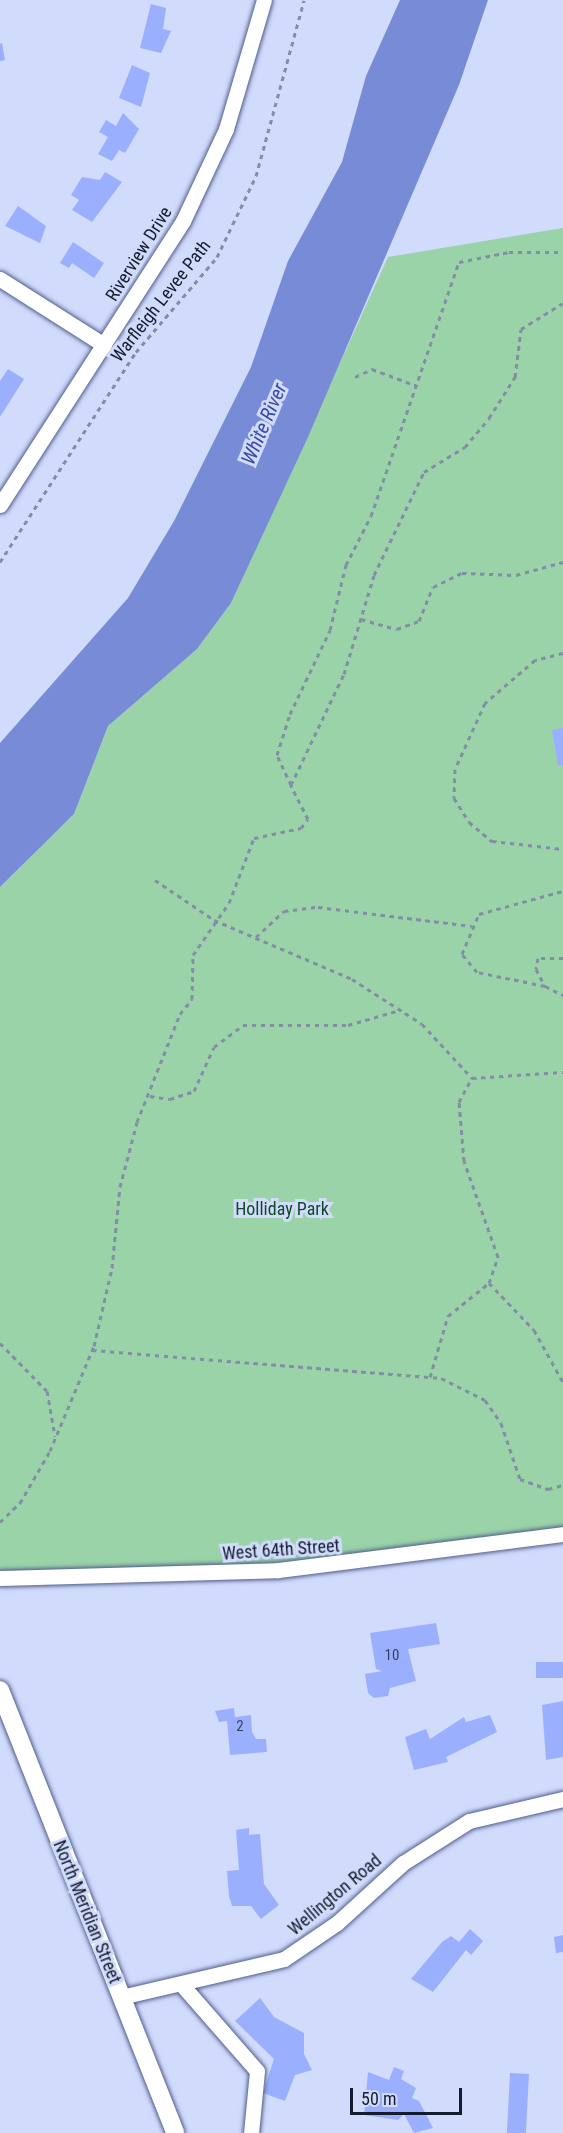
<!DOCTYPE html>
<html>
<head>
<meta charset="utf-8">
<style>
  body { margin:0 }
  #map { position:relative; width:563px; height:2133px; overflow:hidden; background:#d1dbfc; font-family:"Roboto Condensed",sans-serif }
  div>[style] { position:absolute }
  .green>* { inset:0; background:#9ad3a8 }
  .water>* { inset:0; background:#778bd7 }
  .building>* { inset:0; background:#9ab0ff; transform-origin:0 0 }
  .path>* { height:3px; margin-top:-1.5px; transform-origin:0; background:repeating-linear-gradient(90deg,#848da8 0 4.5px,transparent 0 9px) }
  .roads { filter:drop-shadow(0 0 2px #505d8d) drop-shadow(0 0 2px #505d8d) }
  .minor>* { height:15px; margin:-7.5px; padding:0 7.5px; transform-origin:7.5px; border-radius:7.5px; background:#fff }
  .major>* { height:18px; margin:-9px; padding:0 9px; transform-origin:9px; border-radius:9px; background:#fff }
  span { translate:-50% -50%; white-space:nowrap; text-align:center; line-height:1.15; -webkit-text-stroke:6px #d1dbfc; paint-order:stroke }
  .number-label { font-size:15px; color:#374163 }
  .number-label span { -webkit-text-stroke-width:0 }
  .street-label { font-size:18px; color:#161c2f }
  .park-label { font-size:18px; color:#0e4b26 }
  .water-label { font-size:20px; color:#3949a3; font-style:italic }
  .scale { position:absolute; left:350px; top:2088px; width:112px; height:27px; box-sizing:border-box; border:3px solid #161c2f; border-top:0; padding-left:8px; font-size:18px; line-height:21px; white-space:nowrap; color:#161c2f; -webkit-text-stroke:4px #d1dbfc; paint-order:stroke }
</style>
</head>
<body>
<div id="map">
  <div class="green">
    <div style="clip-path:polygon(563px 228px,563px 1531px,384px 1561px,0 1574px,0 887px,74px 814px,108px 726px,197px 649px,231px 603px,388px 257px)"></div>
  </div>
  <div class="water">
    <div style="clip-path:polygon(400px 0,488px 0,459px 85px,308px 437px,231px 603px,197px 649px,108px 726px,74px 814px,0 887px,0 743px,128px 598px,174px 521px,251px 367px,288px 261px,342px 162px,366px 76px)"></div>
  </div>
  <div class="building">
    <div style="clip-path:polygon(151px 4px,166px 8px,163px 29px,171px 31px,161px 53px,140px 48px)"></div>
    <div style="clip-path:polygon(2px 43px,5px 60px,0 61px,0 44px)"></div>
    <div style="clip-path:polygon(132px 65px,150px 73px,141px 107px,119px 98px)"></div>
    <div style="clip-path:polygon(123px 113px,139px 129px,125px 153px,119px 150px,112px 161px,98px 154px,108px 137px,99px 132px,106px 120px,116px 126px)"></div>
    <div style="clip-path:polygon(105px 172px,122px 182px,92px 222px,72px 210px,79px 200px,71px 195px,82px 177px,100px 180px)"></div>
    <div style="clip-path:polygon(18px 206px,46px 226px,40px 243px,5px 226px)"></div>
    <div style="clip-path:polygon(73px 242px,104px 263px,94px 278px,72px 263px,69px 268px,60px 263px)"></div>
    <div style="clip-path:polygon(8px 369px,24px 379px,0 417px,0 381px)"></div>
    <div style="clip-path:polygon(563px 728px,563px 765px,558px 766px,552px 730px)"></div>
    <div style="clip-path:polygon(436px 1623px,440px 1644px,408px 1649px,416px 1681px,390px 1688px,388px 1696px,374px 1698px,368px 1693px,365px 1674px,382px 1671px,376px 1669px,370px 1633px)"></div>
    <div style="left:563px;top:1662px;width:16px;height:27px;rotate:90deg"></div>
    <div style="clip-path:polygon(563px 1701px,563px 1757px,546px 1760px,542px 1705px)"></div>
    <div style="clip-path:polygon(234px 1708px,235px 1717px,251px 1715px,252px 1732px,256px 1739px,266px 1739px,267px 1752px,230px 1755px,227px 1721px,219px 1722px,215px 1711px)"></div>
    <div style="clip-path:polygon(490px 1715px,497px 1732px,446px 1757px,448px 1762px,414px 1770px,405px 1737px,426px 1729px,430px 1739px,464px 1717px,466px 1722px)"></div>
    <div style="clip-path:polygon(249px 1828px,249px 1835px,260px 1834px,264px 1884px,279px 1905px,261px 1919px,251px 1906px,232px 1906px,229px 1896px,227px 1871px,239px 1870px,236px 1830px)"></div>
    <div style="clip-path:polygon(470px 1929px,483px 1941px,471px 1955px,466px 1950px,433px 1992px,411px 1979px,442px 1942px,451px 1936px,459px 1942px)"></div>
    <div style="clip-path:polygon(563px 1935px,563px 1952px,556px 1953px,554px 1937px)"></div>
    <div style="clip-path:polygon(260px 1998px,274px 2017px,304px 2033px,304px 2054px,312px 2070px,295px 2075px,285px 2101px,263px 2093px,274px 2059px,235px 2021px)"></div>
    <div style="clip-path:polygon(394px 2067px,404px 2071px,401px 2079px,416px 2088px,412px 2098px,419px 2101px,433px 2128px,414px 2133px,404px 2114px,398px 2120px,364px 2115px,368px 2072px,389px 2080px)"></div>
    <div style="left:510px;top:2073px;width:19px;height:60px;rotate:3deg"></div>
  </div>
  <div class="path">
    <div style="left:355px;top:377px;width:19px;rotate:-25deg"></div>
    <div style="left:372px;top:369px;width:48px;rotate:20.7deg"></div>
    <div style="left:0;top:562px;width:250px;rotate:-57.1deg"></div>
    <div style="left:136px;top:352px;width:125px;rotate:-49.5deg"></div>
    <div style="left:217px;top:257px;width:90px;rotate:-64.3deg"></div>
    <div style="left:256px;top:176px;width:182px;rotate:-74.7deg"></div>
    <div style="left:361px;top:619px;width:37px;rotate:16deg"></div>
    <div style="left:397px;top:629px;width:23px;rotate:-20deg"></div>
    <div style="left:419px;top:621px;width:37px;rotate:-68deg"></div>
    <div style="left:433px;top:587px;width:32px;rotate:-26deg"></div>
    <div style="left:462px;top:573px;width:54px;rotate:2.1deg"></div>
    <div style="left:516px;top:575px;width:49px;rotate:-15.5deg"></div>
    <div style="left:563px;top:653px;width:29px;rotate:166deg"></div>
    <div style="left:535px;top:660px;width:66px;rotate:139.3deg"></div>
    <div style="left:485px;top:703px;width:72px;rotate:114.4deg"></div>
    <div style="left:455px;top:769px;width:29px;rotate:92deg"></div>
    <div style="left:454px;top:798px;width:28px;rotate:58deg"></div>
    <div style="left:469px;top:822px;width:30px;rotate:40deg"></div>
    <div style="left:492px;top:841px;width:71px;rotate:6.4deg"></div>
    <div style="left:291px;top:785px;width:33px;rotate:-115deg"></div>
    <div style="left:277px;top:755px;width:43px;rotate:-72.4deg"></div>
    <div style="left:290px;top:714px;width:93px;rotate:-64.5deg"></div>
    <div style="left:330px;top:630px;width:67px;rotate:-76.2deg"></div>
    <div style="left:346px;top:565px;width:55px;rotate:-63deg"></div>
    <div style="left:371px;top:516px;width:269px;rotate:-70.9deg"></div>
    <div style="left:459px;top:262px;width:51px;rotate:-11.3deg"></div>
    <div style="left:509px;top:252px;width:54px"></div>
    <div style="left:155px;top:880px;width:71px;rotate:34.1deg"></div>
    <div style="left:214px;top:920px;width:150px;rotate:23.1deg"></div>
    <div style="left:352px;top:979px;width:83px;rotate:32.7deg"></div>
    <div style="left:422px;top:1024px;width:74px;rotate:47.2deg"></div>
    <div style="left:256px;top:937px;width:38px;rotate:-43deg"></div>
    <div style="left:284px;top:911px;width:34px;rotate:-7deg"></div>
    <div style="left:318px;top:907px;width:155px;rotate:7deg"></div>
    <div style="left:563px;top:958px;width:25px;rotate:180deg"></div>
    <div style="left:538px;top:958px;width:11px;rotate:100deg"></div>
    <div style="left:536px;top:969px;width:19px;rotate:62deg"></div>
    <div style="left:545px;top:986px;width:20px;rotate:27deg"></div>
    <div style="left:545px;top:986px;width:69px;rotate:-168.4deg"></div>
    <div style="left:477px;top:972px;width:23px;rotate:-130deg"></div>
    <div style="left:462px;top:954px;width:43px;rotate:-67deg"></div>
    <div style="left:479px;top:914px;width:87px;rotate:-15.3deg"></div>
    <div style="left:150px;top:1096px;width:20px;rotate:9deg"></div>
    <div style="left:170px;top:1099px;width:25px;rotate:-18deg"></div>
    <div style="left:194px;top:1091px;width:48px;rotate:-65.6deg"></div>
    <div style="left:214px;top:1047px;width:36px;rotate:-37deg"></div>
    <div style="left:243px;top:1025px;width:105px"></div>
    <div style="left:348px;top:1025px;width:54px;rotate:-16.1deg"></div>
    <div style="left:489px;top:1283px;width:65px;rotate:46.2deg"></div>
    <div style="left:534px;top:1330px;width:60px;rotate:60.9deg"></div>
    <div style="left:0;top:1343px;width:67px;rotate:45.6deg"></div>
    <div style="left:47px;top:1391px;width:46px;rotate:79.9deg"></div>
    <div style="left:92px;top:1350px;width:350px;rotate:4.6deg"></div>
    <div style="left:441px;top:1378px;width:49px;rotate:26.6deg"></div>
    <div style="left:485px;top:1400px;width:28px;rotate:55deg"></div>
    <div style="left:501px;top:1423px;width:59px;rotate:71.3deg"></div>
    <div style="left:520px;top:1479px;width:30px;rotate:20deg"></div>
    <div style="left:548px;top:1489px;width:16px;rotate:-15deg"></div>
    <div style="left:430px;top:1377px;width:64px;rotate:-73.6deg"></div>
    <div style="left:448px;top:1316px;width:53px;rotate:-38.8deg"></div>
    <div style="left:489px;top:1283px;width:28px;rotate:-71deg"></div>
    <div style="left:498px;top:1257px;width:102px;rotate:-109.5deg"></div>
    <div style="left:464px;top:1161px;width:59px;rotate:-94.8deg"></div>
    <div style="left:459px;top:1102px;width:27px;rotate:-62deg"></div>
    <div style="left:472px;top:1078px;width:91px;rotate:-3.8deg"></div>
    <div style="left:0;top:1522px;width:28px;rotate:-44deg"></div>
    <div style="left:20px;top:1503px;width:60px;rotate:-60deg"></div>
    <div style="left:50px;top:1451px;width:114px;rotate:-67.3deg"></div>
    <div style="left:94px;top:1346px;width:80px;rotate:-77deg"></div>
    <div style="left:112px;top:1268px;width:81px;rotate:-84.4deg"></div>
    <div style="left:120px;top:1187px;width:67px;rotate:-75.3deg"></div>
    <div style="left:137px;top:1122px;width:116px;rotate:-68.3deg"></div>
    <div style="left:180px;top:1014px;width:19px;rotate:-51deg"></div>
    <div style="left:192px;top:999px;width:44px;rotate:-88.7deg"></div>
    <div style="left:193px;top:955px;width:63px;rotate:-55.3deg"></div>
    <div style="left:229px;top:903px;width:70px;rotate:-69deg"></div>
    <div style="left:254px;top:838px;width:48px;rotate:-12deg"></div>
    <div style="left:301px;top:828px;width:11px;rotate:-52deg"></div>
    <div style="left:308px;top:819px;width:38px;rotate:-117deg"></div>
    <div style="left:291px;top:785px;width:123px;rotate:-64.5deg"></div>
    <div style="left:344px;top:674px;width:103px;rotate:-73.1deg"></div>
    <div style="left:374px;top:575px;width:114px;rotate:-64.1deg"></div>
    <div style="left:424px;top:472px;width:48px;rotate:-31.4deg"></div>
    <div style="left:465px;top:447px;width:38px;rotate:-50deg"></div>
    <div style="left:489px;top:418px;width:49px;rotate:-57.6deg"></div>
    <div style="left:515px;top:377px;width:48px;rotate:-82.9deg"></div>
    <div style="left:521px;top:329px;width:49px;rotate:-31.8deg"></div>
  </div>
  <div class="roads">
    <div class="minor">
      <div style="left:0;top:279px;width:123px;rotate:32.4deg"></div>
      <div style="left:0;top:505px;width:338px;rotate:-57.2deg"></div>
      <div style="left:183px;top:221px;width:102px;rotate:-64.9deg"></div>
      <div style="left:226px;top:129px;width:134px;rotate:-73.6deg"></div>
      <div style="left:0;top:1578px;width:278px;rotate:-1.6deg"></div>
      <div style="left:278px;top:1570px;width:287px;rotate:-7.2deg"></div>
      <div style="left:182px;top:1985px;width:114px;rotate:48.9deg"></div>
      <div style="left:257px;top:2071px;width:62px;rotate:95.5deg"></div>
      <div style="left:121px;top:1997px;width:167px;rotate:-13.1deg"></div>
      <div style="left:284px;top:1959px;width:64px;rotate:-34.2deg"></div>
      <div style="left:337px;top:1923px;width:89px;rotate:-42.3deg"></div>
      <div style="left:403px;top:1863px;width:78px;rotate:-32.5deg"></div>
      <div style="left:469px;top:1821px;width:97px;rotate:-13.2deg"></div>
    </div>
    <div class="major">
      <div style="left:0;top:1690px;width:476px;rotate:68.4deg"></div>
    </div>
  </div>
  <div class="number-label">
    <span style="left:392px;top:1656px">10</span>
    <span style="left:240px;top:1727px">2</span>
  </div>
  <div class="street-label">
    <span style="left:139px;top:254px;rotate:-58deg">Riverview Drive</span>
    <span style="left:161px;top:301px;rotate:-52deg">Warfleigh Levee Path</span>
    <span style="left:281px;top:1550px;rotate:-4deg">West 64th Street</span>
    <span style="left:335px;top:1895px;rotate:-40deg">Wellington Road</span>
    <span style="left:87px;top:1912px;rotate:68deg">North Meridian Street</span>
  </div>
  <div class="park-label">
    <span style="left:282px;top:1209px">Holliday Park</span>
  </div>
  <div class="water-label">
    <span style="left:264px;top:424px;rotate:-67deg">White River</span>
  </div>
  <div class="scale">50 m</div>
</div>
</body>
</html>
